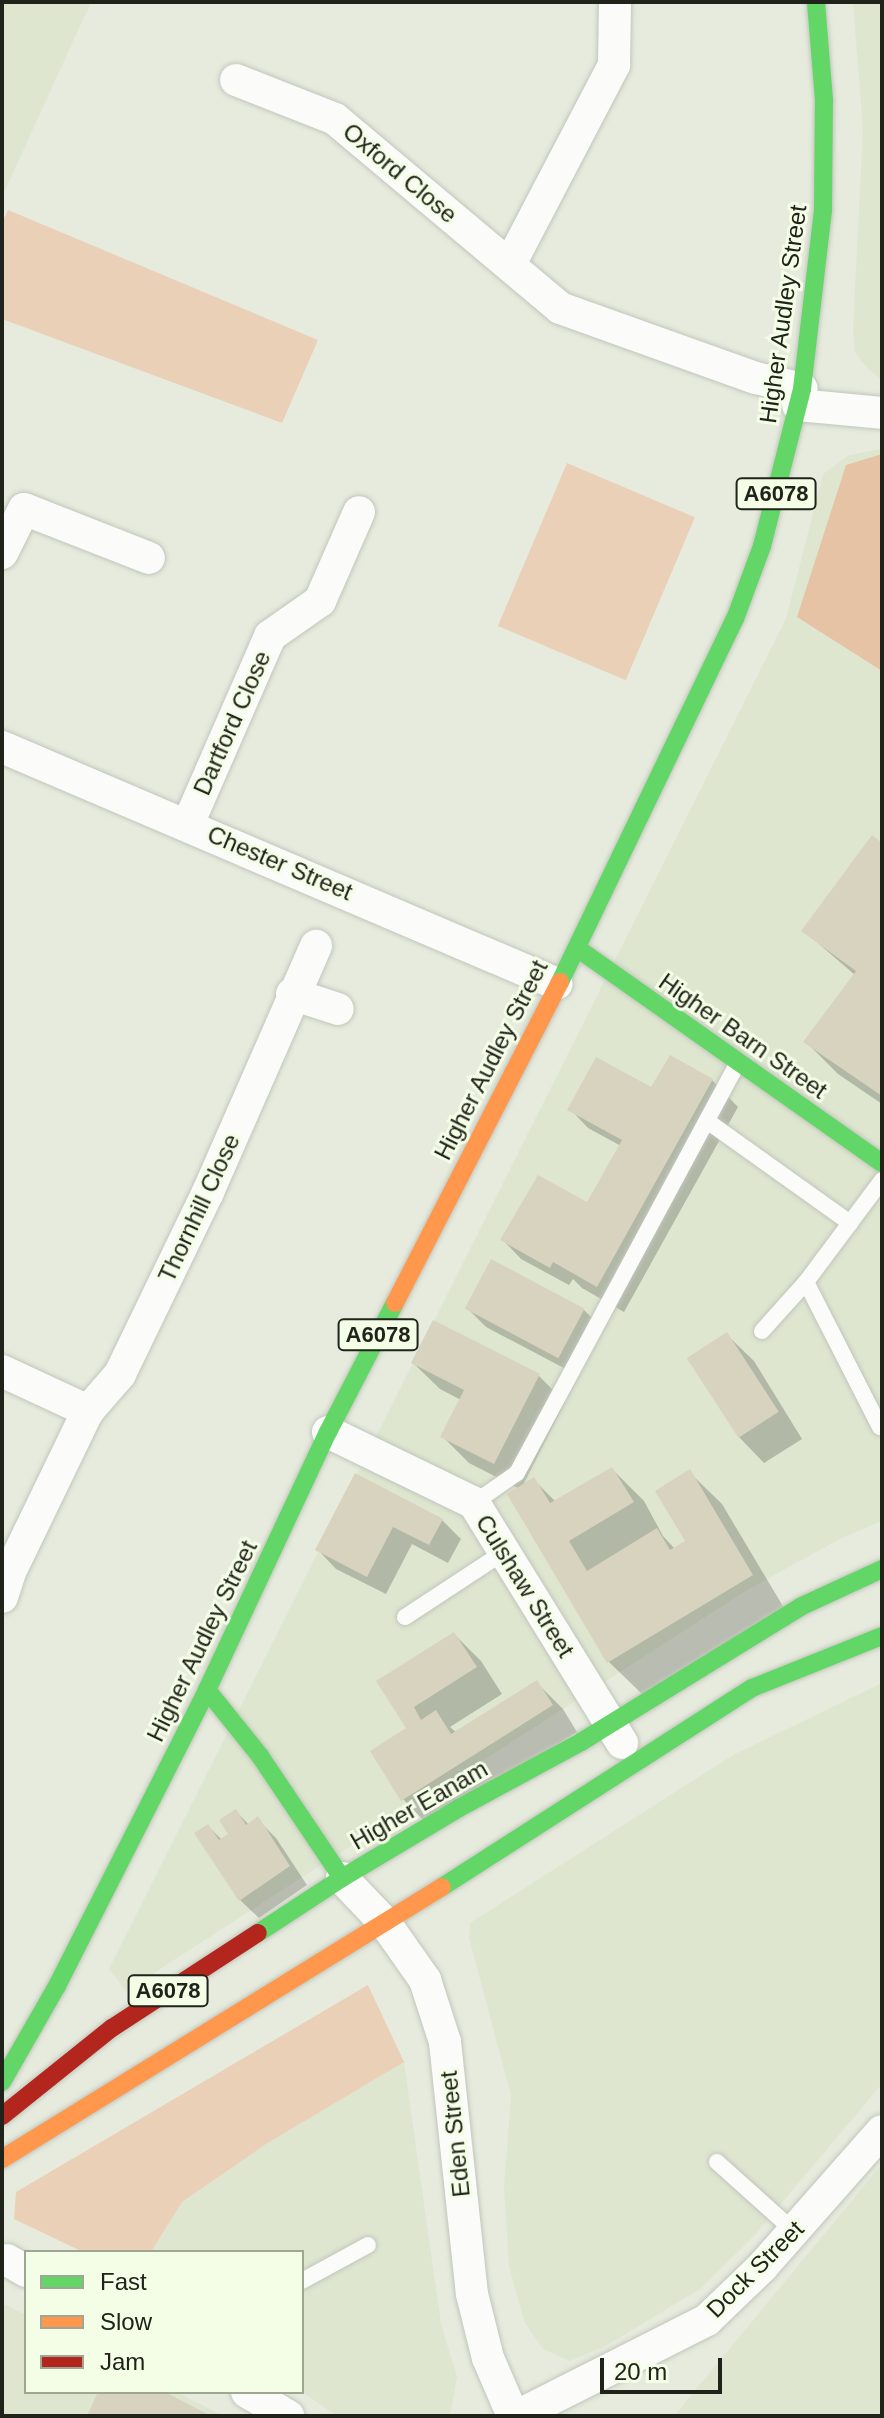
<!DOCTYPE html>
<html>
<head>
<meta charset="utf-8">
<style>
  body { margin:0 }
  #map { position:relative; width:884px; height:2418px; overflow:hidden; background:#e6ebde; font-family:Helvetica,sans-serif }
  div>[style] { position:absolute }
  .built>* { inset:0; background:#dee6d0 }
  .green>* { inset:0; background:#ead0b6; transform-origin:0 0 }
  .forest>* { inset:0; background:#e6c3a4 }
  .shadow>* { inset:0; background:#0003 }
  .building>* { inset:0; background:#d7d3bf; transform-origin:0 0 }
  .roads { filter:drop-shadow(0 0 2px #c2c6bb) drop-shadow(0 0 2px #c2c6bb) }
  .lane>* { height:16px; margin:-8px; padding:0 8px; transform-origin:8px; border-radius:8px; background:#fbfcfa }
  .street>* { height:32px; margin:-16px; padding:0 16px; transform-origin:16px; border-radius:16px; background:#fbfcfa }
  .fast>* { height:18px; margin:-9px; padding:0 9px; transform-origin:9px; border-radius:9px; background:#63d668 }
  .slow>* { height:18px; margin:-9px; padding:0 9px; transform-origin:9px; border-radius:9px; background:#ff974d }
  .jam>* { height:18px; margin:-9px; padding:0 9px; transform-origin:9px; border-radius:9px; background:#b3261e }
  span { translate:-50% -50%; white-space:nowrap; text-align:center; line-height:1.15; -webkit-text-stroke:6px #f4fde6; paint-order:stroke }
  .shield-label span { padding:2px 6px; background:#f4fde6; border:2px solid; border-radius:6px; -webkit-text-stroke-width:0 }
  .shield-label { font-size:22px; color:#20231a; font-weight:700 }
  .street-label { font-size:24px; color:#20231a }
  .frame { position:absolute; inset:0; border:4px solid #20231a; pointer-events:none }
  .legend { position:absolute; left:24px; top:2250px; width:280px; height:144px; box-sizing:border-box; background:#f4fde6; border:2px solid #9fa694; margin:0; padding:10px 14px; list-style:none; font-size:24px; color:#20231a }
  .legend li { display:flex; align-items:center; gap:16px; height:40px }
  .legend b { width:40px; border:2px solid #9fa694 }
  .scale { position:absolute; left:600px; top:2358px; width:122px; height:36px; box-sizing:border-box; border:4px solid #20231a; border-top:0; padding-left:10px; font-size:24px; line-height:28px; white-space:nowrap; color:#20231a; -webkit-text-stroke:6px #f4fde6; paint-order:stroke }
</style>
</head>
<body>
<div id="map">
  <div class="built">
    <div style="clip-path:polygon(2px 2px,91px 2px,2px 197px)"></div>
    <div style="clip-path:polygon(853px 2px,882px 2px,882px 380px,867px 368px,855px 352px,853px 330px,863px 130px)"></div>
    <div style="clip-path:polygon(882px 449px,882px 1521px,842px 1538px,747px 1590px,126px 1991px,109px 1969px,786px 619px,823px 474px,849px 455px)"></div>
    <div style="clip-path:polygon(882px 1683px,882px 2084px,753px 2237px,700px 2289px,604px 2347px,570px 2361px,543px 2349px,525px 2323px,509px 2267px,504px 2187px,511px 2095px,469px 1938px,470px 1923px,733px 1755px)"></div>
    <div style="clip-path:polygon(404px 2062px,441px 2324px,457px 2377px,451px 2411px,448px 2416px,337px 2416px,302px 2392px,302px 2252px,151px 2252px,182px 2202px,266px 2144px)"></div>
    <div style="clip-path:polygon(882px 2164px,882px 2416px,674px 2416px)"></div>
    <div style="clip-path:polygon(2px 2303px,26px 2315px,26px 2392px,177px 2392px,223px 2416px,2px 2416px)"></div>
  </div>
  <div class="green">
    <div style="clip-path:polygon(8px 210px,318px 340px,282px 423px,2px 319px,2px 223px)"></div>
    <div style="left:567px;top:463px;width:139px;height:177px;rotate:23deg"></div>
    <div style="clip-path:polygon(368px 1985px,404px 2062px,266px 2144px,182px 2202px,151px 2252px,83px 2252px,14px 2219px,16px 2192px)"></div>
  </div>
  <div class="forest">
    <div style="clip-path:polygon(882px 454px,882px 671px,797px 617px,846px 465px)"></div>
  </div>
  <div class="shadow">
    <div style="clip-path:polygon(882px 845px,882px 1104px,838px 1074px,806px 1042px,855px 975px,804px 931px)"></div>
    <div style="clip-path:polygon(712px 1080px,738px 1107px,624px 1312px,582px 1288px,573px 1279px,569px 1285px,521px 1259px,503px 1240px,587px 1206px,621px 1146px,588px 1128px,570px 1109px,650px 1089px)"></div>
    <div style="clip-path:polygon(467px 1308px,583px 1309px,602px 1328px,577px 1375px,486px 1327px)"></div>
    <div style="clip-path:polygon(727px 1335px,754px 1361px,802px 1439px,764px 1463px,738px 1436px)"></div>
    <div style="clip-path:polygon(413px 1363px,539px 1376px,565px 1402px,522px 1487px,534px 1480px,556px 1502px,612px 1469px,644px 1501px,663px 1536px,675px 1549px,688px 1541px,689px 1472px,722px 1504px,784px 1608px,642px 1694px,609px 1662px,509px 1495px,520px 1489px,469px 1463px,442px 1436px,461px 1400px,440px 1389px)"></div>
    <div style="clip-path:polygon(356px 1476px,442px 1520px,461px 1539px,448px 1563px,412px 1544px,386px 1594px,336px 1569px,318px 1550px)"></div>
    <div style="clip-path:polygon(454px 1634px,481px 1661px,502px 1694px,450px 1727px,457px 1733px,537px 1683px,563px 1709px,577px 1732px,429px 1826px,403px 1799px,408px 1729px,379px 1682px)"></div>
    <div style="clip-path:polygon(236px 1811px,249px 1825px,257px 1819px,276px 1838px,307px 1885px,259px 1918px,240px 1900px,208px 1826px,222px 1840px,231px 1834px)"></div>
  </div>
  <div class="building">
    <div style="clip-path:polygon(872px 835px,882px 843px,882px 1096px,803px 1042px,856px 971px,801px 931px)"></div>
    <div style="clip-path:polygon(670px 1055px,713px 1079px,597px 1287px,553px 1262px,550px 1268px,500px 1240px,538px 1175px,587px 1202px,622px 1140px,567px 1110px,596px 1057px,651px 1087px)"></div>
    <div style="left:491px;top:1259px;width:106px;height:56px;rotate:28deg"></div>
    <div style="clip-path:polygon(433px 1320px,540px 1374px,494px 1464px,440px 1437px,464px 1390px,411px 1363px)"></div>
    <div style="left:727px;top:1332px;width:95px;height:48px;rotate:57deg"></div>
    <div style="clip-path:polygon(612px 1467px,634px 1502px,569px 1541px,587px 1571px,657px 1528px,670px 1550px,685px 1541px,655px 1491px,690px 1469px,753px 1575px,607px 1663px,507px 1494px,534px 1477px,550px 1503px)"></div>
    <div style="clip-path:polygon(355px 1473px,443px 1519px,429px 1545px,393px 1527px,367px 1577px,315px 1550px)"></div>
    <div style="clip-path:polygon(454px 1632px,477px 1667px,414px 1707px,421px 1720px,436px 1710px,451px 1734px,537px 1680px,553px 1705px,401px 1801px,370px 1751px,406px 1728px,376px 1681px)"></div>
    <div style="clip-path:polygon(236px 1809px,246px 1825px,258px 1816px,290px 1866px,239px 1901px,194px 1833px,208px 1824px,219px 1840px,228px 1834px,219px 1820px)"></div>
    <div style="clip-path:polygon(98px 2392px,165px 2392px,211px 2416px,87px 2416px)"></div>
  </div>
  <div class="roads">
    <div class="lane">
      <div style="left:707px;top:1121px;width:176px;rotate:35.5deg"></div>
      <div style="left:806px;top:1282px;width:163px;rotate:63deg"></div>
      <div style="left:762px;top:1331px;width:66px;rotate:-48.1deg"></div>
      <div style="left:806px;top:1282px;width:127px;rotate:-53.3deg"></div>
      <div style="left:474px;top:1503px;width:52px;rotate:-34.9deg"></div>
      <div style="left:517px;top:1473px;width:466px;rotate:-61.7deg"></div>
      <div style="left:405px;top:1617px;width:118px;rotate:-33.3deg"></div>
      <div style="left:717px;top:2162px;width:103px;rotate:41.9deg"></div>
      <div style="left:302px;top:2281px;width:75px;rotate:-28.6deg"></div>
    </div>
    <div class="street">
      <div style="left:236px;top:80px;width:106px;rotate:21.5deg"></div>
      <div style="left:335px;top:119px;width:294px;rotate:40deg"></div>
      <div style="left:560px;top:308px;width:208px;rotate:19.7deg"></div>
      <div style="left:756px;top:378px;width:47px;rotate:13.4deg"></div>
      <div style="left:510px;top:264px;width:225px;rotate:-62.4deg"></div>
      <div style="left:614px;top:65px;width:63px;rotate:-89.1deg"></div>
      <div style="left:798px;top:405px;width:84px;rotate:5.4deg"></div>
      <div style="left:2px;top:553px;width:49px;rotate:-63.4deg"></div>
      <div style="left:24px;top:509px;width:134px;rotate:21.4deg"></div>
      <div style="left:2px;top:747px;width:603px;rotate:23.12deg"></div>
      <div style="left:188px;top:824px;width:205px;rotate:-66.4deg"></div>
      <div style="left:270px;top:636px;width:61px;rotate:-35deg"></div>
      <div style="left:320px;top:601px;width:97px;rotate:-66.3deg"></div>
      <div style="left:292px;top:994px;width:48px;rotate:18.1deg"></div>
      <div style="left:2px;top:1371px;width:95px;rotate:24.9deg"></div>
      <div style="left:328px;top:1432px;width:162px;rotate:25.9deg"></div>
      <div style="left:474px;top:1503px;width:282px;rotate:58.3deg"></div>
      <div style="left:2px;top:1597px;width:26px;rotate:-72deg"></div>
      <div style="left:10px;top:1572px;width:179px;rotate:-64.2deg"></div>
      <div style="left:88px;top:1411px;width:49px;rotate:-49.1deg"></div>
      <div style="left:120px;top:1374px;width:202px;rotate:-64.2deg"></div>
      <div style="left:208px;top:1192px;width:269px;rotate:-66.3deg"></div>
      <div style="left:342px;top:1878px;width:62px;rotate:46.3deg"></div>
      <div style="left:385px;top:1923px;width:70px;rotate:54.9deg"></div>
      <div style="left:425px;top:1980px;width:65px;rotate:72.1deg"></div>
      <div style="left:445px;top:2042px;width:253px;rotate:83.9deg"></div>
      <div style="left:472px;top:2294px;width:66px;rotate:76deg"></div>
      <div style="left:488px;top:2358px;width:63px;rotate:66.7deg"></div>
      <div style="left:7px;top:2260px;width:22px;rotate:30deg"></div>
      <div style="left:247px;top:2392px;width:48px;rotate:30.3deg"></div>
      <div style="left:517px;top:2416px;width:213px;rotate:-26.8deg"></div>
      <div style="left:707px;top:2320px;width:76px;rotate:-43.9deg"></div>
      <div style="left:762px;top:2267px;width:181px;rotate:-48.6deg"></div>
    </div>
    <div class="fast">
      <div style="left:577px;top:948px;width:373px;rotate:35.2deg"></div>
      <div style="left:560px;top:982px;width:403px;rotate:-64.3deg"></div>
      <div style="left:735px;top:619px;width:78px;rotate:-69.7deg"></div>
      <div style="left:762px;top:546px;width:162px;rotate:-75.7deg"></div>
      <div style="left:802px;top:389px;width:181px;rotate:-83.3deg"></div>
      <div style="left:823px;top:209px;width:109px;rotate:-89.5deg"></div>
      <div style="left:824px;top:100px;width:98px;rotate:-94.7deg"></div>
      <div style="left:207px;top:1690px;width:85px;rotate:51.2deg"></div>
      <div style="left:260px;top:1756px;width:147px;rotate:56.1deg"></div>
      <div style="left:442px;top:1887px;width:368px;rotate:-32.7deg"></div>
      <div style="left:752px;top:1688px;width:140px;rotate:-21.8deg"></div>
      <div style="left:258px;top:1933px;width:100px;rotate:-33.2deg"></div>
      <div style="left:342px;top:1878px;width:136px;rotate:-30.9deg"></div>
      <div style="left:459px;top:1808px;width:139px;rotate:-28.4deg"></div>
      <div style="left:581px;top:1742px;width:259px;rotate:-31.6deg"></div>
      <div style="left:802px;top:1606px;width:88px;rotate:-24.8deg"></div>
      <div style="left:2px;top:2082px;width:111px;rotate:-60.2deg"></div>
      <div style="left:57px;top:1986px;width:332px;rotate:-63.1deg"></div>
      <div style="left:207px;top:1690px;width:285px;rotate:-64.9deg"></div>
      <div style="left:328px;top:1432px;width:145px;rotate:-62.6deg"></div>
    </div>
    <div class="slow">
      <div style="left:395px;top:1303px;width:361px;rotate:-62.8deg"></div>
      <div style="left:2px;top:2159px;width:517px;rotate:-31.72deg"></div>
    </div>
    <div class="jam">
      <div style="left:2px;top:2116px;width:141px;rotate:-38.7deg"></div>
      <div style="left:112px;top:2028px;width:174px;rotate:-33.1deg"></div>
    </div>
  </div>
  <div class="shield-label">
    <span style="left:776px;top:494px">A6078</span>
    <span style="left:378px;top:1335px">A6078</span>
    <span style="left:168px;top:1991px">A6078</span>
  </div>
  <div class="street-label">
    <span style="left:400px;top:173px;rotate:40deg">Oxford Close</span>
    <span style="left:783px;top:314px;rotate:-82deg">Higher Audley Street</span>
    <span style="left:232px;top:723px;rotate:-66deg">Dartford Close</span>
    <span style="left:280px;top:863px;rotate:23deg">Chester Street</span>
    <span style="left:743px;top:1036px;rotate:35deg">Higher Barn Street</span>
    <span style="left:491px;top:1060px;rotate:-63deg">Higher Audley Street</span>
    <span style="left:199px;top:1208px;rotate:-65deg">Thornhill Close</span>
    <span style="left:525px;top:1586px;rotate:58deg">Culshaw Street</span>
    <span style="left:202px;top:1641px;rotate:-64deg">Higher Audley Street</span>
    <span style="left:419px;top:1805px;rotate:-30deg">Higher Eanam</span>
    <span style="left:455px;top:2134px;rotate:-96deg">Eden Street</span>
    <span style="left:755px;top:2269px;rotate:-45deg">Dock Street</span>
  </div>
  <div class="frame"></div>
  <ul class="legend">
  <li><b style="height:10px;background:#63d668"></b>Fast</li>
  <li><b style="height:10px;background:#ff974d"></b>Slow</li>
  <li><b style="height:10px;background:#b3261e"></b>Jam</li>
  </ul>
  <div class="scale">20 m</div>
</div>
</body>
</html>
